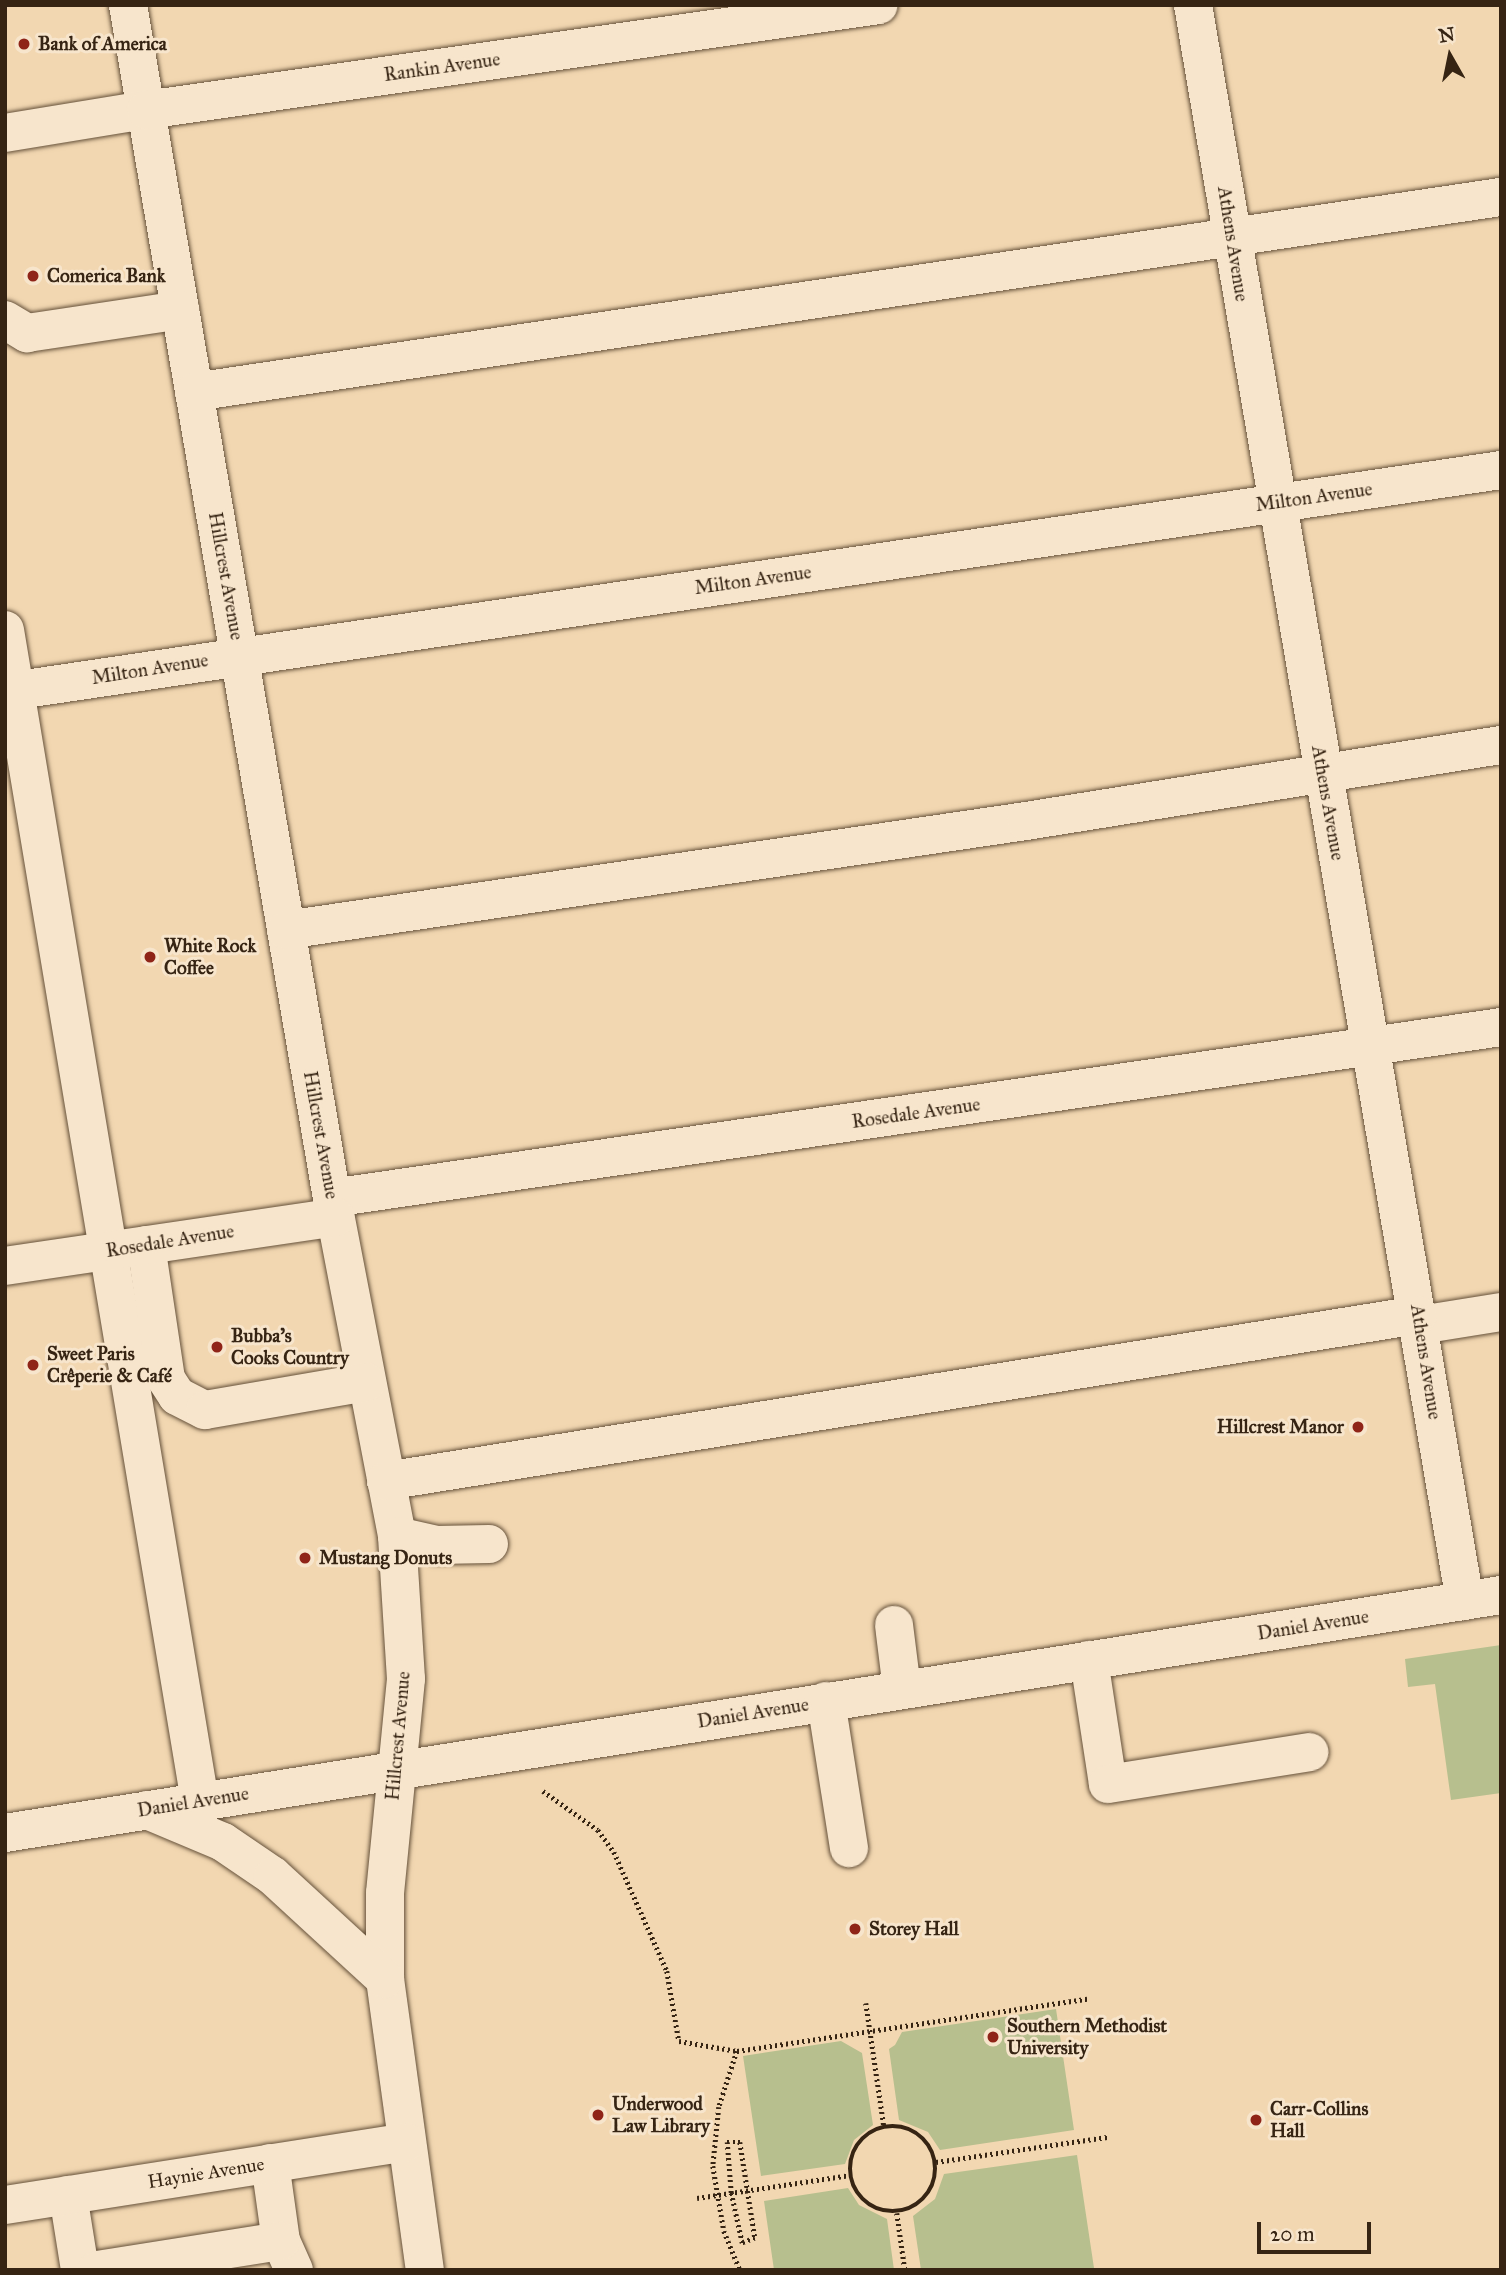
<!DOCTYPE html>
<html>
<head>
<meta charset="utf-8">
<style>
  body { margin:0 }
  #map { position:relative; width:1506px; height:2275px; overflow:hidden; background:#f2d7b1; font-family:"IM FELL Great Primer",serif }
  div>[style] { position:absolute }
  .green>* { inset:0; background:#b7bf8e }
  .path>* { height:4.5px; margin-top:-2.25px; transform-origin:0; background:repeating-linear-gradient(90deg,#362413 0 2px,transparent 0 5.5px) }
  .path>.ring { margin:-2.25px; padding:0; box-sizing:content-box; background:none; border:4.5px solid #362413; border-radius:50% }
  .roads { filter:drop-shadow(0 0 2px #65513a) drop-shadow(0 0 2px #65513a) }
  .minor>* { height:38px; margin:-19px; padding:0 19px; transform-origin:19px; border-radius:19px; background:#f7e5cc }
  .dots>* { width:19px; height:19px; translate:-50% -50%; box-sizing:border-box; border:4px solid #f7e5cc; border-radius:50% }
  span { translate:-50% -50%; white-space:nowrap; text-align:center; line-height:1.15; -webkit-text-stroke:6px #f7e5cc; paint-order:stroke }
  .poi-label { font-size:19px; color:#362413; font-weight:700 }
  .left { translate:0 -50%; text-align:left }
  .right { translate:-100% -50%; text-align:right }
  .street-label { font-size:19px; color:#362413 }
  .frame { position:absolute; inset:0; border:7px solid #362413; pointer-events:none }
  .north { position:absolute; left:1415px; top:21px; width:70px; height:70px; -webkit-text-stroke:5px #f7e5cc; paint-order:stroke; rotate:351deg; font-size:19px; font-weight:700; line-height:28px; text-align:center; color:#362413 }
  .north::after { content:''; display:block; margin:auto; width:24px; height:32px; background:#362413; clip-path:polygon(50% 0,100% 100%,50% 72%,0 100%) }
  .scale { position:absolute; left:1257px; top:2222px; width:114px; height:32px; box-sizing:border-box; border:4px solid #362413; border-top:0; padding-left:9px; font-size:21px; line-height:24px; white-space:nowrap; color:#362413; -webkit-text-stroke:5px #f7e5cc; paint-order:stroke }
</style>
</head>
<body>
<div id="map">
  <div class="green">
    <div style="clip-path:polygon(1501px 1645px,1501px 1793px,1451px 1800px,1435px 1684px,1408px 1687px,1405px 1659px)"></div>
    <div style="clip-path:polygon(1056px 2009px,1074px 2130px,940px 2150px,928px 2132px,899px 2120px,889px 2049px,895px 2045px,902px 2032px)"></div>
    <div style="clip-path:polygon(841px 2041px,862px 2053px,873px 2125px,854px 2140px,845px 2164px,761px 2176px,743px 2056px)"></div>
    <div style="clip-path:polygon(1077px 2155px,1094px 2268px,921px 2270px,913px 2216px,935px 2199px,944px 2174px)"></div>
    <div style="clip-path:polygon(848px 2188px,859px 2205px,887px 2219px,894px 2270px,774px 2270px,764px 2201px)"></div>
  </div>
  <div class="path">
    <div style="left:543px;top:1791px;width:67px;rotate:35.3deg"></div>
    <div style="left:598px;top:1830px;width:27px;rotate:54deg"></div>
    <div style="left:614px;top:1852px;width:130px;rotate:66deg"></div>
    <div style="left:667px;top:1971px;width:71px;rotate:80.3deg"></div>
    <div style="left:679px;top:2041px;width:59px;rotate:9.8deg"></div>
    <div style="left:737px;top:2051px;width:354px;rotate:-8.5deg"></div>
    <div style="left:866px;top:2003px;width:124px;rotate:81.7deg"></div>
    <div style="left:737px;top:2051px;width:59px;rotate:107.8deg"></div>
    <div style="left:719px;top:2107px;width:59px;rotate:95.8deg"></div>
    <div style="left:713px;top:2166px;width:66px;rotate:80.4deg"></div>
    <div style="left:724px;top:2231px;width:42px;rotate:67.7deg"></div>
    <div class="ring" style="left:850px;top:2126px;width:81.5px;height:81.5px"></div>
    <div style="left:727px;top:2142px;width:13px"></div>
    <div style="left:740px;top:2142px;width:97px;rotate:81.1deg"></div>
    <div style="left:755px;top:2238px;width:14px;rotate:159deg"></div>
    <div style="left:742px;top:2243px;width:51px;rotate:-102.4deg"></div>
    <div style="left:731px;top:2193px;width:51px;rotate:-94.5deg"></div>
    <div style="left:936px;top:2162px;width:173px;rotate:-8.3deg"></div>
    <div style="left:697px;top:2198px;width:155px;rotate:-8.5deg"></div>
    <div style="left:897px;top:2213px;width:58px;rotate:82deg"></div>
  </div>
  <div class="roads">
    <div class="minor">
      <div style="left:128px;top:5px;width:1210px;rotate:80.3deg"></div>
      <div style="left:332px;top:1198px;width:344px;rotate:79.1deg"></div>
      <div style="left:397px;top:1536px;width:143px;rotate:86.4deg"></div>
      <div style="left:406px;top:1679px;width:215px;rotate:95.6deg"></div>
      <div style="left:385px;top:1893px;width:86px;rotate:90deg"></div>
      <div style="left:385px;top:1979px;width:294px;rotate:82.2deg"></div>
      <div style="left:1193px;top:5px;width:1619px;rotate:80.33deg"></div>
      <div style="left:5px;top:133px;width:143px;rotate:-9.3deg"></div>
      <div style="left:146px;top:110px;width:740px;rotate:-8.15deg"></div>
      <div style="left:5px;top:320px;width:26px;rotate:31deg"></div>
      <div style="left:27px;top:333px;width:155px;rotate:-8.5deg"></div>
      <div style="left:194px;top:392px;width:1321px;rotate:-8.49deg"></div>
      <div style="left:5px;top:630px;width:1187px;rotate:80.55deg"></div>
      <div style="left:5px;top:692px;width:1512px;rotate:-8.44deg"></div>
      <div style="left:286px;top:930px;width:748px;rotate:-8.38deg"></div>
      <div style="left:1026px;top:821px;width:481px;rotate:-9.1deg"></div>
      <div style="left:332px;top:1198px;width:1181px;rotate:-8.32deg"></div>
      <div style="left:146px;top:1245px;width:135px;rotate:81.5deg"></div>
      <div style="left:166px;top:1379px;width:20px;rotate:57deg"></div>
      <div style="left:177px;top:1396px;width:31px;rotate:27deg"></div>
      <div style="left:205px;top:1410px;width:164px;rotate:-9.8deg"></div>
      <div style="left:5px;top:1266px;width:334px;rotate:-8.4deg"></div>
      <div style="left:1420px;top:1325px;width:82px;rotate:-9.1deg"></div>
      <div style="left:386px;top:1481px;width:1045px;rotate:-9.14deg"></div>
      <div style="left:397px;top:1536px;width:41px;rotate:12.7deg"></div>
      <div style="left:437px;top:1545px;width:52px;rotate:-1.1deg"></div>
      <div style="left:894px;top:1625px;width:64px;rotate:82.9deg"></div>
      <div style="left:1089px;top:1660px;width:125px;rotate:81.3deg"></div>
      <div style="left:1108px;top:1784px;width:204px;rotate:-9deg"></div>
      <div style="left:826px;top:1701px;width:149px;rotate:81.1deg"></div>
      <div style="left:147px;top:1810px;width:82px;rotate:22.8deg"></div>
      <div style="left:223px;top:1842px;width:60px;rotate:34.2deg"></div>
      <div style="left:273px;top:1876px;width:152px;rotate:42.6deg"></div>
      <div style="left:5px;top:1833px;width:1515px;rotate:-9.04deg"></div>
      <div style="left:270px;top:2163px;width:79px;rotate:82deg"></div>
      <div style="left:281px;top:2241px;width:32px;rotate:66deg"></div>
      <div style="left:68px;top:2195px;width:76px;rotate:80.9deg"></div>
      <div style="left:5px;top:2205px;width:406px;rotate:-8.9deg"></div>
      <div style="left:97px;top:2270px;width:186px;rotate:-9deg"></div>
    </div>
  </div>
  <div class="dots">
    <div style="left:24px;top:44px;background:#8f2418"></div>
    <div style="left:33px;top:276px;background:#8f2418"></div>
    <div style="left:150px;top:957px;background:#8f2418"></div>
    <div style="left:217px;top:1347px;background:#8f2418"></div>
    <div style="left:33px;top:1365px;background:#8f2418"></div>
    <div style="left:1358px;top:1427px;background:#8f2418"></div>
    <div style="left:305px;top:1558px;background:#8f2418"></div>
    <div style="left:855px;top:1929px;background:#8f2418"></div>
    <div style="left:993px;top:2037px;background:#8f2418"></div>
    <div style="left:598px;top:2115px;background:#8f2418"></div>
    <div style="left:1256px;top:2120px;background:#8f2418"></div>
  </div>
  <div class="poi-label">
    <span class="left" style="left:38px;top:44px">Bank of America</span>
    <span class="left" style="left:47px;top:276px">Comerica Bank</span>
    <span class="left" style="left:164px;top:957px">White Rock<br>Coffee</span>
    <span class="left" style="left:231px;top:1347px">Bubba's<br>Cooks Country</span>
    <span class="left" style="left:47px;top:1365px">Sweet Paris<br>Crêperie &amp; Café</span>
    <span class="right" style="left:1344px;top:1427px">Hillcrest Manor</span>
    <span class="left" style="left:319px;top:1558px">Mustang Donuts</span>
    <span class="left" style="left:869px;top:1929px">Storey Hall</span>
    <span class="left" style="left:1007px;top:2037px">Southern Methodist<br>University</span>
    <span class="left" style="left:612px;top:2115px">Underwood<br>Law Library</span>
    <span class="left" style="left:1270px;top:2120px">Carr-Collins<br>Hall</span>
  </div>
  <div class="street-label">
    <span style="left:442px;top:67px;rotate:-8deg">Rankin Avenue</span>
    <span style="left:1233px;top:244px;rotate:81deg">Athens Avenue</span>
    <span style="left:1314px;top:497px;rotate:-8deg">Milton Avenue</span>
    <span style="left:226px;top:576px;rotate:80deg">Hillcrest Avenue</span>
    <span style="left:753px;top:580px;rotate:-8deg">Milton Avenue</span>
    <span style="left:150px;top:669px;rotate:-9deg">Milton Avenue</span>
    <span style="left:1328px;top:803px;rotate:80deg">Athens Avenue</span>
    <span style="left:916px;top:1113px;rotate:-8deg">Rosedale Avenue</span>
    <span style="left:321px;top:1135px;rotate:80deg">Hillcrest Avenue</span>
    <span style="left:170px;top:1241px;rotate:-9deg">Rosedale Avenue</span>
    <span style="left:1426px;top:1362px;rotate:81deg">Athens Avenue</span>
    <span style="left:1313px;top:1625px;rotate:-9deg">Daniel Avenue</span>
    <span style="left:753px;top:1713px;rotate:-9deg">Daniel Avenue</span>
    <span style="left:398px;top:1736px;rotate:-85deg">Hillcrest Avenue</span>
    <span style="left:193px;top:1802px;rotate:-9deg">Daniel Avenue</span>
    <span style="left:206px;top:2173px;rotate:-9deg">Haynie Avenue</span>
  </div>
  <div class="frame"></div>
  <div class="north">N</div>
  <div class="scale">20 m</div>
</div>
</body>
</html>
